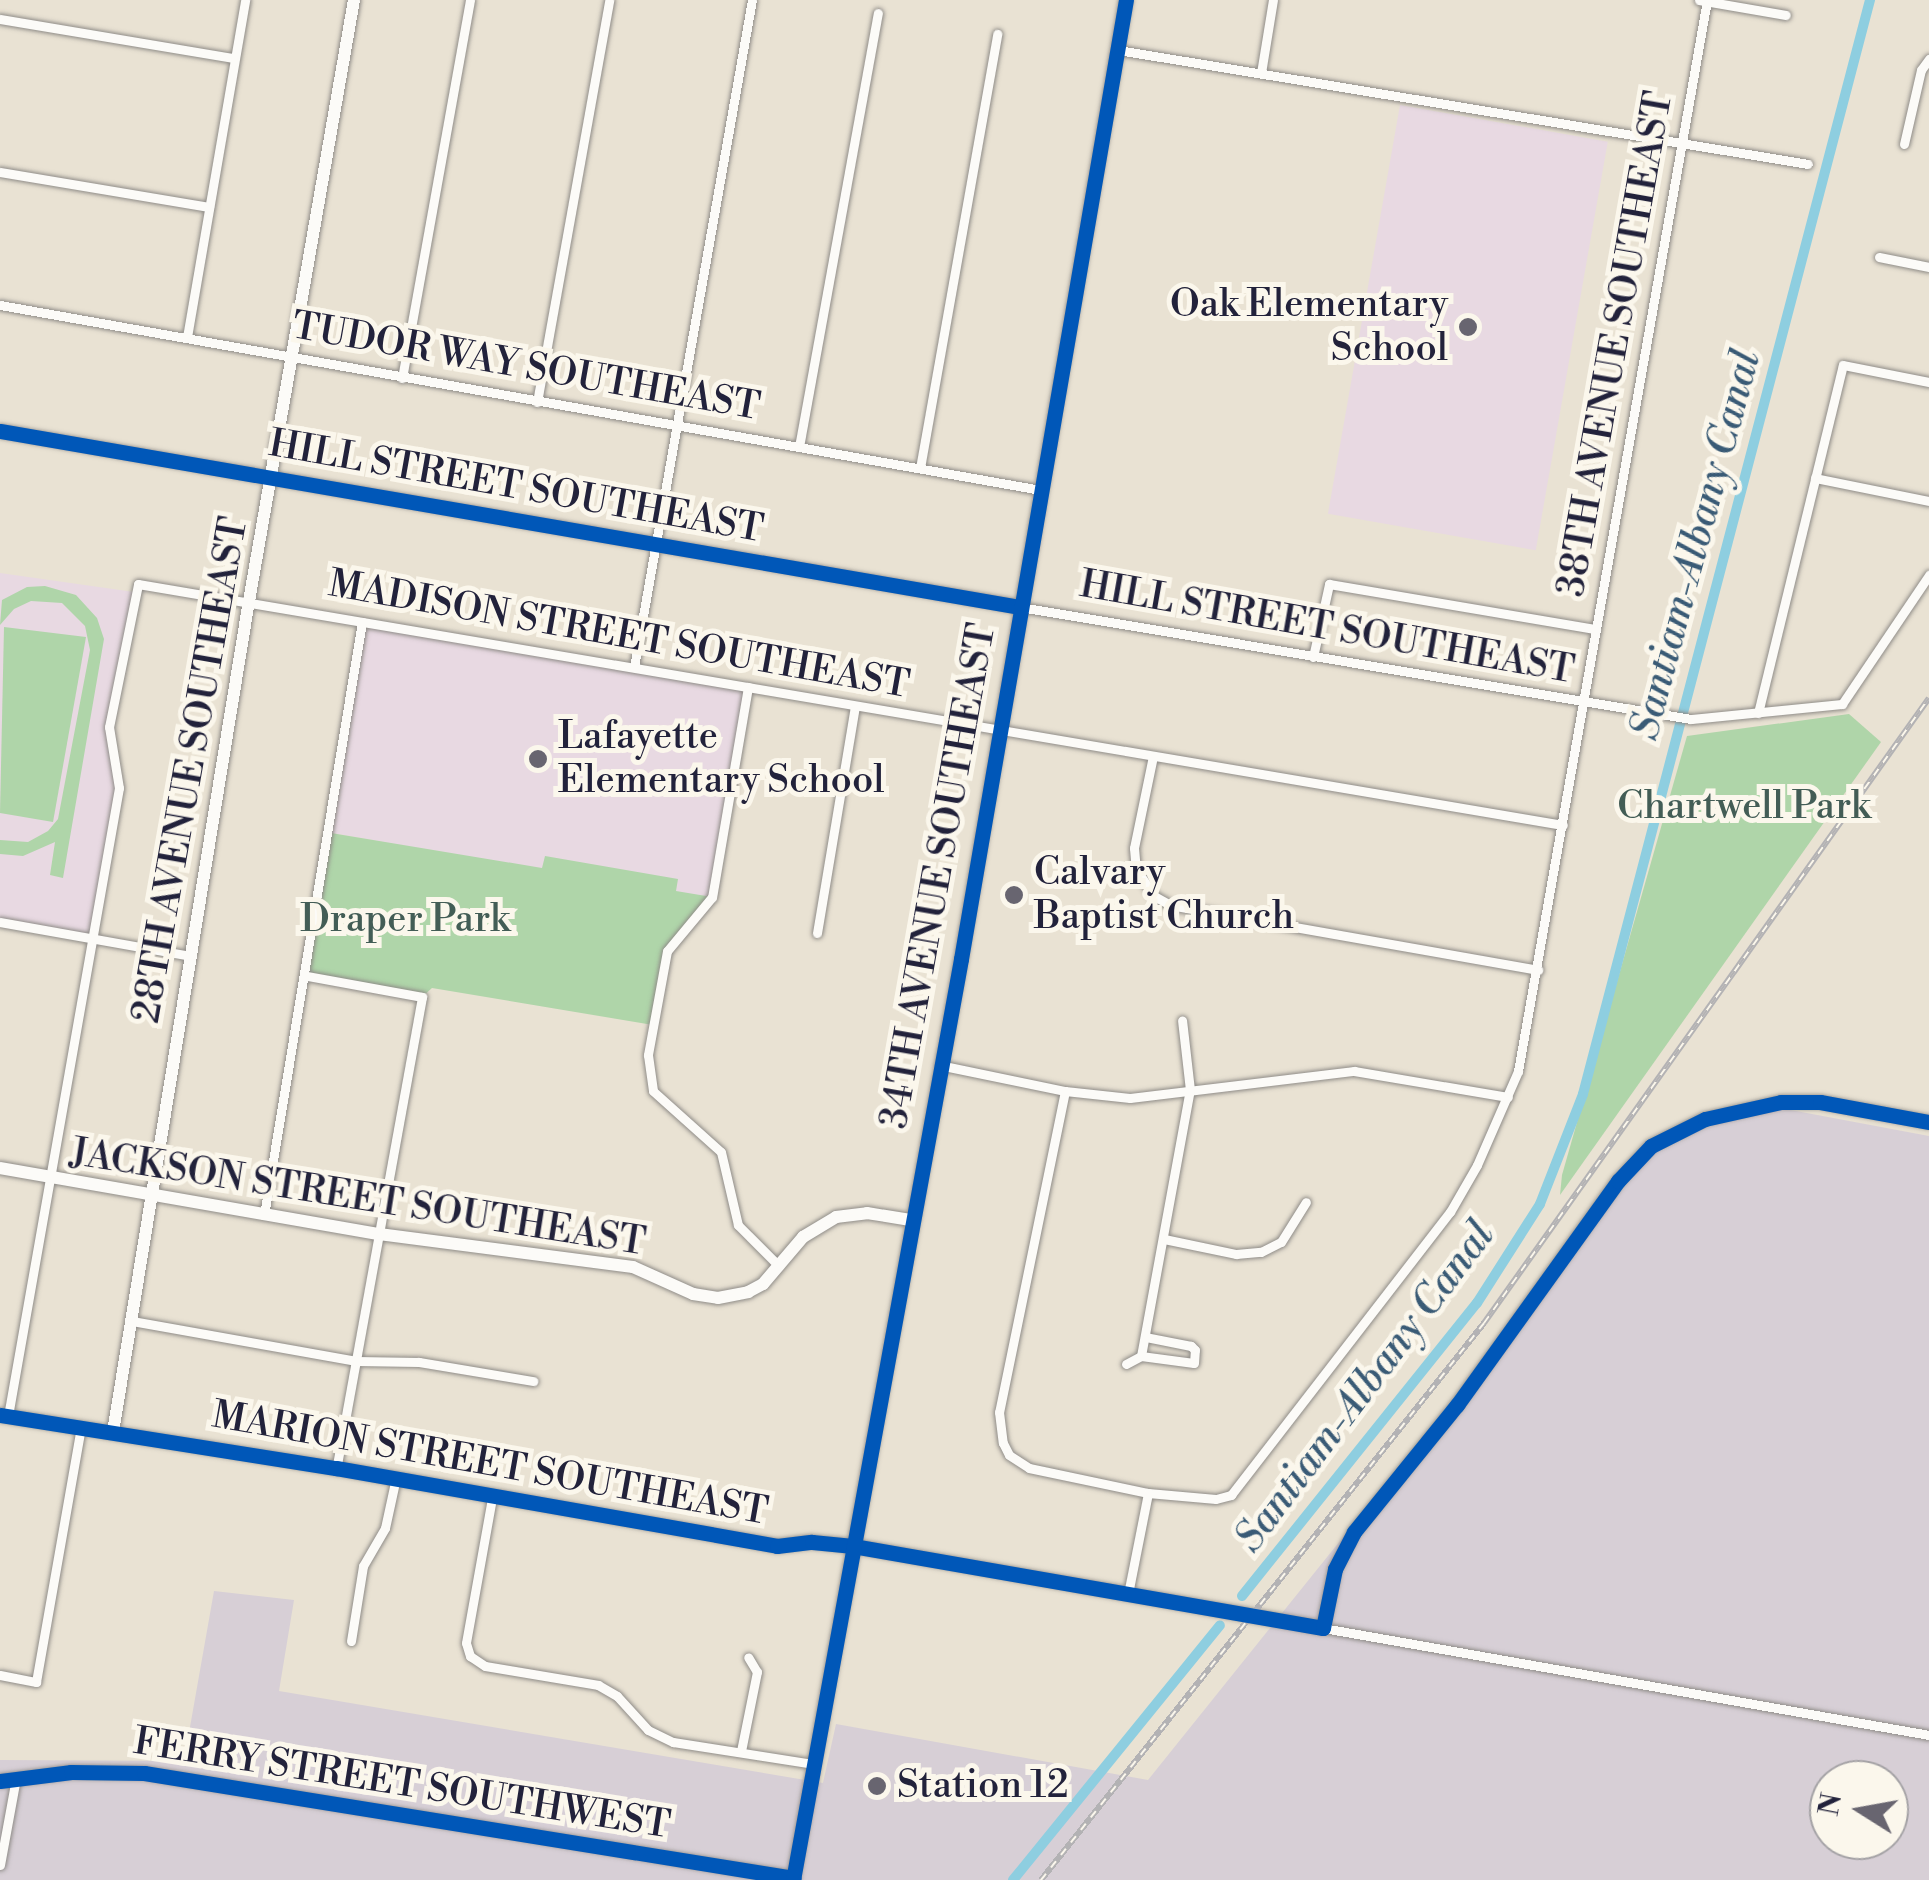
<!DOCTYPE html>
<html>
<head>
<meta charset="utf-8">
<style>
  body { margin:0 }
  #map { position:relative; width:1929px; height:1880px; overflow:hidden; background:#e9e2d3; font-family:"Libre Bodoni",serif }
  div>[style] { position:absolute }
  .built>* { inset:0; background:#e8d9e2; transform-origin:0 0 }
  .industrial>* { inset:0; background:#d7cfd6 }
  .green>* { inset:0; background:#afd5a9 }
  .canal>* { height:10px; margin:-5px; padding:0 5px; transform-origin:5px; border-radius:5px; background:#8ecee0 }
  .roads { filter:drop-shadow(0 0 2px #8f8c88) drop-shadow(0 0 2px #8f8c88) }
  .street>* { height:9px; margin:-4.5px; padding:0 4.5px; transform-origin:4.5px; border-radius:4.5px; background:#fcfbf8 }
  .secondary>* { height:12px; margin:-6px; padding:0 6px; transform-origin:6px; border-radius:6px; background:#fcfbf8 }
  .rail>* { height:6px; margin-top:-3px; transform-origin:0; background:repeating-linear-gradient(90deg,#fbf7ec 0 8px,#b3b2b4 0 16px); box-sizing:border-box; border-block:2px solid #b3b2b4 }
  .cycleway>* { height:15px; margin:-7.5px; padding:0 7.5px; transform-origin:7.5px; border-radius:7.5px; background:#0057b8 }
  .dots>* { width:28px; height:28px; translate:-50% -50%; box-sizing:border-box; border:5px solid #fbf7ec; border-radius:50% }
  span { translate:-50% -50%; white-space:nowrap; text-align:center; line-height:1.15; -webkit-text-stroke:10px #fbf7ec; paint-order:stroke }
  .poi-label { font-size:38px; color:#22223b }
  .right { translate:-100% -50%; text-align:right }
  .left { translate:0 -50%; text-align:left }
  .street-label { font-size:38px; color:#22223b }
  .park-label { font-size:38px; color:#435d56 }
  .water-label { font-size:40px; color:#3a5b76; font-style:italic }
  .north { position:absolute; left:1809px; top:1760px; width:100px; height:100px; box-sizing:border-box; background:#fbf7ec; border:2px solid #a4a2a5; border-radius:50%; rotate:281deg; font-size:28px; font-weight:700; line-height:40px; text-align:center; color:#22223b }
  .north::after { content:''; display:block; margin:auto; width:35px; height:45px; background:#686570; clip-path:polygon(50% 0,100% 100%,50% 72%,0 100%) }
</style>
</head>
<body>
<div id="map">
  <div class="built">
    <div style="left:1400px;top:105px;width:211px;height:415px;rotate:10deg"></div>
    <div style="clip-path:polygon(0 573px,134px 592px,109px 727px,118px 777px,94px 940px,0 924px)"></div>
    <div style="left:362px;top:622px;width:391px;height:213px;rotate:10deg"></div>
  </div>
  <div class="industrial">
    <div style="clip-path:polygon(evenodd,1780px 1108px,1929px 1136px,1929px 1880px,0 1880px,0 1760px,184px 1761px,214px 1591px,294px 1600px,279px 1691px,823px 1783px,836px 1724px,1148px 1780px,1650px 1155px,1711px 1116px,1780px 1108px,1829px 1780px,1889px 1780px,1889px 1840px,1829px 1840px,1829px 1780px)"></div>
  </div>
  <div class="green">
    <div style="clip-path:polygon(45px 586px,76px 595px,97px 618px,104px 639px,63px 878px,50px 875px,55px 842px,23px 856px,0 854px,0 840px,28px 842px,48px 831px,58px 819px,90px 650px,85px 626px,62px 603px,31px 601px,14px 609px,0 625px,2px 600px,27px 587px)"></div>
    <div style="clip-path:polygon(4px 627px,86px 637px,53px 822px,0 813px)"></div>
    <div style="clip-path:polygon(1849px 714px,1881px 742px,1560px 1195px,1562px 1175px,1687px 736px)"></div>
    <div style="clip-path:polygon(331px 833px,542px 868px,545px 856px,678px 879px,676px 891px,712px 897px,667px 951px,653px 1025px,432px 988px,422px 997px,307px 976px)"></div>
  </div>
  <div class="canal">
    <div style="left:1242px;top:1596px;width:376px;rotate:-51.3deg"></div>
    <div style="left:1477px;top:1303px;width:117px;rotate:-57.5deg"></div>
    <div style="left:1540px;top:1204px;width:118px;rotate:-68.6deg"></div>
    <div style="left:1583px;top:1094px;width:1131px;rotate:-75.3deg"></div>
    <div style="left:1013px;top:1880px;width:328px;rotate:-50.9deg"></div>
  </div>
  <div class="roads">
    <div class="street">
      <div style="left:1699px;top:0;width:88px;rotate:9.8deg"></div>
      <div style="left:0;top:19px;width:237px;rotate:9.5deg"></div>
      <div style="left:1118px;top:50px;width:699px;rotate:9.38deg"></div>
      <div style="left:1261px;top:73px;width:74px;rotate:-80.7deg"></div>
      <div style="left:1904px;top:144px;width:76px;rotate:-77.1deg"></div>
      <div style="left:1921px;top:70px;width:14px;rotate:-54deg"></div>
      <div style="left:0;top:172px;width:212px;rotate:9.5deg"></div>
      <div style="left:1879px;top:257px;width:51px;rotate:11.3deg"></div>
      <div style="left:0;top:305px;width:1057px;rotate:10.08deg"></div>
      <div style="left:187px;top:337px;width:342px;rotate:-80.2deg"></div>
      <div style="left:402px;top:378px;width:384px;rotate:-79.8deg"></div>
      <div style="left:537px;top:402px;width:408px;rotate:-79.8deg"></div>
      <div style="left:799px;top:447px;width:441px;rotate:-79.7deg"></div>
      <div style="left:920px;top:468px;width:441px;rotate:-79.9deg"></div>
      <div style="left:1815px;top:478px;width:116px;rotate:11.4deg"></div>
      <div style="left:1020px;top:607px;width:680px;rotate:9.48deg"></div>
      <div style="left:1691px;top:719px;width:152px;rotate:-5.7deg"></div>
      <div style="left:1842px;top:704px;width:156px;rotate:-56deg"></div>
      <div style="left:1313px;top:657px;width:75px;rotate:-77.6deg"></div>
      <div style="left:1329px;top:584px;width:271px;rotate:9.6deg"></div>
      <div style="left:634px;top:667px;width:677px;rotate:-79.97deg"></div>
      <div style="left:748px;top:687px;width:213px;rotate:99.7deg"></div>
      <div style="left:712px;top:897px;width:70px;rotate:129.8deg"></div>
      <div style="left:667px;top:951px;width:106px;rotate:100.4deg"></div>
      <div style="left:648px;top:1055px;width:36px;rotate:82deg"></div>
      <div style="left:653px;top:1091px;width:91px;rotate:41.9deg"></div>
      <div style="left:721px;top:1152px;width:75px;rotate:76.9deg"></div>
      <div style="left:738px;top:1225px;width:58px;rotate:45deg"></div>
      <div style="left:1758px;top:713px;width:358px;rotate:-76.3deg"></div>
      <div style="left:1843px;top:365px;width:88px;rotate:11.2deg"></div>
      <div style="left:1153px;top:756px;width:94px;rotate:101.7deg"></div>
      <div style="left:1134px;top:848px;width:21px;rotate:85deg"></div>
      <div style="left:1136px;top:869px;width:32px;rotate:56deg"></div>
      <div style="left:1154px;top:896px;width:18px;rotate:29deg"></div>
      <div style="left:1170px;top:905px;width:374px;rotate:10deg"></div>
      <div style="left:0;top:922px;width:193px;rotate:10.1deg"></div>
      <div style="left:817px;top:933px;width:230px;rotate:-80.5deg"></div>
      <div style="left:307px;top:976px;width:117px;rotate:10.3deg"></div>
      <div style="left:422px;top:997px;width:479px;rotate:100.3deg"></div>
      <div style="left:939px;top:1065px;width:129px;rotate:11.7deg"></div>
      <div style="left:1065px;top:1091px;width:65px;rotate:6.1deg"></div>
      <div style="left:1130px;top:1098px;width:226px;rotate:-6.9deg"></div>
      <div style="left:1354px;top:1071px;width:156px;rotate:9.6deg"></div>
      <div style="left:1065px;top:1091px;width:328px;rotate:101.6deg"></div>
      <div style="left:999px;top:1412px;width:31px;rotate:83deg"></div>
      <div style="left:1003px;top:1443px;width:13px;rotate:63deg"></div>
      <div style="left:1009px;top:1455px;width:24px;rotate:33deg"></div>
      <div style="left:1029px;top:1468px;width:122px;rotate:11.9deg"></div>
      <div style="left:1148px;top:1493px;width:68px;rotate:5deg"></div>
      <div style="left:1216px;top:1499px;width:16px;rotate:-15deg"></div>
      <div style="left:1231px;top:1495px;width:358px;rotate:-52.3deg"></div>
      <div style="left:1450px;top:1212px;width:54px;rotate:-60.1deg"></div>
      <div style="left:1477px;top:1165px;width:103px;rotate:-66.4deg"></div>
      <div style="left:1518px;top:1071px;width:1088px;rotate:-79.99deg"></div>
      <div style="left:264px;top:1215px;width:601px;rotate:-80.62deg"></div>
      <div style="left:1164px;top:1239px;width:74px;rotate:11.8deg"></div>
      <div style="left:1236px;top:1254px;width:25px;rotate:-5deg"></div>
      <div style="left:1261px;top:1252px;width:22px;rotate:-27deg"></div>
      <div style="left:1281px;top:1242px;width:47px;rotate:-58deg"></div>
      <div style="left:132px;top:1321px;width:228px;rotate:10.1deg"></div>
      <div style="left:356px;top:1361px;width:63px;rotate:0.9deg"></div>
      <div style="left:419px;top:1362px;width:116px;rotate:9.5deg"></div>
      <div style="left:1141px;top:1356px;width:270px;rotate:-79.6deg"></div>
      <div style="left:1190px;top:1090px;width:70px;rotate:-96.5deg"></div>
      <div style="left:1126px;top:1364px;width:17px;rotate:-28deg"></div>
      <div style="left:1141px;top:1356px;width:53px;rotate:7.5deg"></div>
      <div style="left:1194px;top:1363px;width:13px;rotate:-86deg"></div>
      <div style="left:1195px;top:1350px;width:6px;rotate:-135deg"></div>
      <div style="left:1191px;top:1346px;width:47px;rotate:-168.9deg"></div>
      <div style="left:8px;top:1416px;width:638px;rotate:-79.98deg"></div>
      <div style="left:119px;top:788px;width:62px;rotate:-99.3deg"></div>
      <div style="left:109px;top:727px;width:146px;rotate:-78.5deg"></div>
      <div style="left:138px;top:584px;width:1445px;rotate:9.6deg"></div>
      <div style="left:492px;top:1498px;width:147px;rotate:100.2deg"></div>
      <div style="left:466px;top:1643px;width:14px;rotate:73deg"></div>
      <div style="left:470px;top:1656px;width:18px;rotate:34deg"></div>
      <div style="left:485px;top:1666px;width:115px;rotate:9.5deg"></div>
      <div style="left:598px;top:1685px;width:22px;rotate:30deg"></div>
      <div style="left:617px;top:1696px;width:46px;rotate:47.6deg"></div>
      <div style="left:648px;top:1730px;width:28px;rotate:26deg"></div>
      <div style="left:673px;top:1742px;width:143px;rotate:8.9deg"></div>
      <div style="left:1128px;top:1594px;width:103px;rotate:-78.8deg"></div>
      <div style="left:1323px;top:1628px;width:615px;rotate:10.01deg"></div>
      <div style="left:351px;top:1641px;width:76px;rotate:-80.9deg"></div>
      <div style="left:363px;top:1566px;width:44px;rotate:-59.9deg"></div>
      <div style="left:385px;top:1528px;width:47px;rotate:-77.7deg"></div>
      <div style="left:0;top:1675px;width:37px;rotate:11deg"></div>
      <div style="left:36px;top:1682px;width:259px;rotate:-80deg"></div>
      <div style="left:741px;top:1751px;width:81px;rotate:-78.6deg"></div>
      <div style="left:757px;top:1672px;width:17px;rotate:-121deg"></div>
      <div style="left:0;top:1865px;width:88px;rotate:-79.6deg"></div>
    </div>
    <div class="secondary">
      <div style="left:0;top:431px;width:1035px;rotate:9.79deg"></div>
      <div style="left:0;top:1168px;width:385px;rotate:9.9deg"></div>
      <div style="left:379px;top:1234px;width:256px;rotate:7.4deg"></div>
      <div style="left:633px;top:1267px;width:66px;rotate:24.2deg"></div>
      <div style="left:693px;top:1294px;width:25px;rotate:9deg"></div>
      <div style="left:718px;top:1298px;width:31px;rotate:-11deg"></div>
      <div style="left:748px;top:1292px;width:17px;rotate:-28deg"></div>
      <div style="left:763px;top:1284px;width:62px;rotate:-49.6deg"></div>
      <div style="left:803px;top:1237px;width:39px;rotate:-31deg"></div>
      <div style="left:836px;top:1217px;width:31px;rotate:-7deg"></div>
      <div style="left:867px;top:1213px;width:44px;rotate:9.2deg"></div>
      <div style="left:0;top:1415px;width:340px;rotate:9deg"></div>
      <div style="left:336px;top:1468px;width:448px;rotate:10deg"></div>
      <div style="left:777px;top:1546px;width:35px;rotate:-7deg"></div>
      <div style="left:812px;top:1542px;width:41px;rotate:5.6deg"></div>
      <div style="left:853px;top:1546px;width:477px;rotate:9.9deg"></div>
      <div style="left:1323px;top:1628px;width:60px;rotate:-78.5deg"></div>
      <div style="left:1335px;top:1569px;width:42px;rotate:-62.8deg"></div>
      <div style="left:1354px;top:1532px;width:164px;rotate:-51deg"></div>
      <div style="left:1457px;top:1405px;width:276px;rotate:-54.3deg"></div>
      <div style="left:1618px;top:1181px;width:48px;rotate:-46.7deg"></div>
      <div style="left:1651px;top:1146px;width:60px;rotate:-26.6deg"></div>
      <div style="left:1705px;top:1119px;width:78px;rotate:-12.6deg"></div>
      <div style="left:1781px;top:1102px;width:39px"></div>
      <div style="left:1820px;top:1102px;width:111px;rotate:10.4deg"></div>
      <div style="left:113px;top:1432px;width:842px;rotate:-80.71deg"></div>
      <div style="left:249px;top:601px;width:610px;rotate:-80.09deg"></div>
      <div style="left:0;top:1781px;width:72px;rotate:-7.2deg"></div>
      <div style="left:71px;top:1772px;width:73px;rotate:0.8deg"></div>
      <div style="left:144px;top:1773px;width:658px;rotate:9.18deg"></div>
      <div style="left:793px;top:1880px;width:936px;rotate:-79.66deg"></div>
      <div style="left:961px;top:959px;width:973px;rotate:-80.24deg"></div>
    </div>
  </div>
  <div class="rail">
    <div style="left:1041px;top:1880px;width:712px;rotate:-51.5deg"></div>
    <div style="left:1484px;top:1323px;width:767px;rotate:-54.55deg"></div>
  </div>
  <div class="cycleway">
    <div style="left:0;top:431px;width:1035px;rotate:9.79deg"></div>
    <div style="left:0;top:1415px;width:340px;rotate:9deg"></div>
    <div style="left:336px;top:1468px;width:448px;rotate:10deg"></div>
    <div style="left:777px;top:1546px;width:35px;rotate:-7deg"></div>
    <div style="left:812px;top:1542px;width:41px;rotate:5.6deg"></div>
    <div style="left:853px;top:1546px;width:477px;rotate:9.9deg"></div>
    <div style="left:1323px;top:1628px;width:60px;rotate:-78.5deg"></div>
    <div style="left:1335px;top:1569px;width:42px;rotate:-62.8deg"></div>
    <div style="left:1354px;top:1532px;width:164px;rotate:-51deg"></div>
    <div style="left:1457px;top:1405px;width:276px;rotate:-54.3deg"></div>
    <div style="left:1618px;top:1181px;width:48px;rotate:-46.7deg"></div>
    <div style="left:1651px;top:1146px;width:60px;rotate:-26.6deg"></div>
    <div style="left:1705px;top:1119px;width:78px;rotate:-12.6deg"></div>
    <div style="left:1781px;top:1102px;width:39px"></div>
    <div style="left:1820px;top:1102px;width:111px;rotate:10.4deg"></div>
    <div style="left:0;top:1781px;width:72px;rotate:-7.2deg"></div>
    <div style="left:71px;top:1772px;width:73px;rotate:0.8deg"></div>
    <div style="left:144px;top:1773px;width:658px;rotate:9.18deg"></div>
    <div style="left:793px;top:1880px;width:936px;rotate:-79.66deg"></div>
    <div style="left:961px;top:959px;width:973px;rotate:-80.24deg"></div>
  </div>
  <div class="dots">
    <div style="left:1468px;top:327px;background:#686570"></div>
    <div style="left:538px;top:759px;background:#686570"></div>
    <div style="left:1014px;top:895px;background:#686570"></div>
    <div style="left:877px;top:1786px;background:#686570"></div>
  </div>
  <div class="poi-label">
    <span class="right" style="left:1448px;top:327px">Oak Elementary<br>School</span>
    <span class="left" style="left:558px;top:759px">Lafayette<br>Elementary School</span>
    <span class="left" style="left:1034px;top:895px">Calvary<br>Baptist Church</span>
    <span class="left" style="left:897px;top:1786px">Station 12</span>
  </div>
  <div class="street-label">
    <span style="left:1616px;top:344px;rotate:-80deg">38TH AVENUE SOUTHEAST</span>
    <span style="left:526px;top:367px;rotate:10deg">TUDOR WAY SOUTHEAST</span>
    <span style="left:516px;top:487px;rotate:10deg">HILL STREET SOUTHEAST</span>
    <span style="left:1327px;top:628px;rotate:10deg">HILL STREET SOUTHEAST</span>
    <span style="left:619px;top:635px;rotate:10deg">MADISON STREET SOUTHEAST</span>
    <span style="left:191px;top:770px;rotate:-80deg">28TH AVENUE SOUTHEAST</span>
    <span style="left:939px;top:876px;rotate:-80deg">34TH AVENUE SOUTHEAST</span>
    <span style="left:358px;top:1198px;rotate:9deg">JACKSON STREET SOUTHEAST</span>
    <span style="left:490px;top:1464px;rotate:10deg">MARION STREET SOUTHEAST</span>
    <span style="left:402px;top:1784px;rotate:9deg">FERRY STREET SOUTHWEST</span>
  </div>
  <div class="park-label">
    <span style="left:1744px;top:807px">Chartwell Park</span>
    <span style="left:405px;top:920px">Draper Park</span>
  </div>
  <div class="water-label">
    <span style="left:1696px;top:545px;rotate:-75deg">Santiam-Albany Canal</span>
    <span style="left:1365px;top:1387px;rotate:-53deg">Santiam-Albany Canal</span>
  </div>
  <div class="north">N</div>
</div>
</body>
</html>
